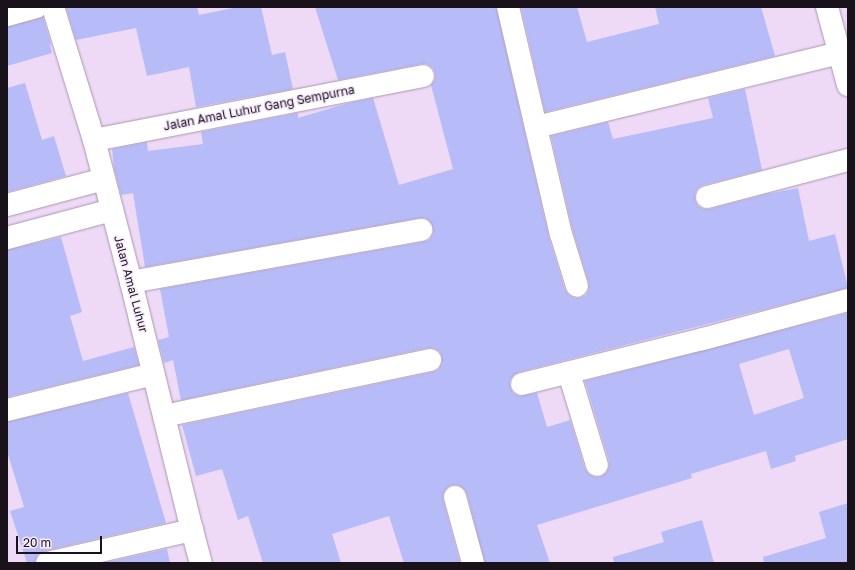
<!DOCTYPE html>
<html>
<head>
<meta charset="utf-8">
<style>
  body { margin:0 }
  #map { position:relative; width:855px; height:570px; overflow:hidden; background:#eed9f6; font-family:"Golos Text",sans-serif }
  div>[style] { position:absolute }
  .building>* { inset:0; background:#b7bcf8 }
  .roads { filter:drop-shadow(0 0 1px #aa96b1) drop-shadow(0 0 1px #aa96b1) }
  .minor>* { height:22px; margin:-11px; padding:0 11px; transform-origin:11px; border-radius:11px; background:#fff }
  span { translate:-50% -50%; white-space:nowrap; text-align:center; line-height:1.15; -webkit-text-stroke:3px #f6eafb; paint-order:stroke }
  .street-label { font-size:12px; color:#19121b }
  .frame { position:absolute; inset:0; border:8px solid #19121b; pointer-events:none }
  .scale { position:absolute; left:16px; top:536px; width:86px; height:18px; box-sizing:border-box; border:2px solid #19121b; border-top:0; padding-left:5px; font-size:12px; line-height:14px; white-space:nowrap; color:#19121b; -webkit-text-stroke:3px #f6eafb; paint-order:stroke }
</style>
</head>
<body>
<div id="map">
  <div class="building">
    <div style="clip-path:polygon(66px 7px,197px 7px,199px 15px,238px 7px,261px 7px,272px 55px,285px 52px,293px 89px,196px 107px,189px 67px,147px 76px,136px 28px,76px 40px)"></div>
    <div style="clip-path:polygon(evenodd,315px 7px,496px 7px,549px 238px,565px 290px,569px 295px,575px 298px,580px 298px,586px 295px,589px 289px,589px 283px,573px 231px,551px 136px,608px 122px,613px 139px,713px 118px,708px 98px,745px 89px,762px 170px,703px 185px,698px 188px,695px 193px,695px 201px,698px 206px,703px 209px,710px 209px,767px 194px,798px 188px,809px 241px,835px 234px,848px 288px,519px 372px,514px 375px,510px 380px,510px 387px,513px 393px,519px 396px,537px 393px,547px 427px,570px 420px,585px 469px,589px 474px,594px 477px,600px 477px,606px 473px,609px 467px,609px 461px,585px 381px,848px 313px,848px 439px,795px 456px,796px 461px,771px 469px,766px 451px,691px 474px,692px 478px,537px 525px,550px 563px,485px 563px,467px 494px,463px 488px,458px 485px,451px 485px,446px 489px,443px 494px,443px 500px,460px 563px,404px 563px,389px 516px,332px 534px,341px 563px,263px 563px,248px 516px,238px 520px,222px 469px,196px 476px,182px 425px,433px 372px,438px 370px,442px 364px,442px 357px,440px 352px,434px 348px,427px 348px,181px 400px,173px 360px,164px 363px,158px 340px,169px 337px,160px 289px,423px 242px,429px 240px,433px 235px,433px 227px,430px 222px,426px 218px,419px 218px,145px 267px,133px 193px,121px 195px,114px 168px,112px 149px,147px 142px,148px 151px,203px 144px,201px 132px,298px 113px,298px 118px,345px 104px,373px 98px,399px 185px,453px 169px,431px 85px,435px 80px,435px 73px,433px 68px,427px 64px,421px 64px,338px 80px,315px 7px,789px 349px,804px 398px,754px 415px,739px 364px,789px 349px)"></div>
    <div style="clip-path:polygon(521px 7px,577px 7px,587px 42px,659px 24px,655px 7px,761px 7px,775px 56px,545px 112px)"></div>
    <div style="clip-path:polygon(43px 17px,51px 44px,50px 45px,52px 53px,7px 66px,7px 27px)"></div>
    <div style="clip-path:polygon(25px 83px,42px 140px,54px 136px,66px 176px,7px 192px,7px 88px)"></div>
    <div style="clip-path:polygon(61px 237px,82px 312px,70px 316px,83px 361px,134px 347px,139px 365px,7px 397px,7px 250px)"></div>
    <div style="clip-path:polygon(128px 393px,166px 523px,44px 551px,38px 554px,35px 563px,27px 563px,10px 511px,24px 507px,7px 451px,7px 422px)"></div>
    <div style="clip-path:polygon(848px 503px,848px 563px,764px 563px,763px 557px,826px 538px,819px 512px)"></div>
    <div style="clip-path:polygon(702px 520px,714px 563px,614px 563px,613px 557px,664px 542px,661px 532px)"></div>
    <div style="clip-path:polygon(167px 549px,170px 563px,103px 563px)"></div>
  </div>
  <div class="roads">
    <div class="minor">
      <div style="left:53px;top:7px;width:139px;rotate:72.9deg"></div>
      <div style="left:94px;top:140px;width:147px;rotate:75.4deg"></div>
      <div style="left:131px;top:282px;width:255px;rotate:76.2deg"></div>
      <div style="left:192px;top:530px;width:34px;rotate:75deg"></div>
      <div style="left:508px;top:7px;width:233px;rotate:76.9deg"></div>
      <div style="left:561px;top:234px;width:54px;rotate:72.9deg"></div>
      <div style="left:827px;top:7px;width:81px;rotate:74.9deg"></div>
      <div style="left:7px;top:15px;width:30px;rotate:-15deg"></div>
      <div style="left:536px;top:127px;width:312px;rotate:-13.7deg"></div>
      <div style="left:94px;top:140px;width:335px;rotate:-11deg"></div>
      <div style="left:707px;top:197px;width:146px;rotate:-14.7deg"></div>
      <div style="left:7px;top:205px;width:100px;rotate:-15deg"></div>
      <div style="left:7px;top:238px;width:109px;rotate:-14.9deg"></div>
      <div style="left:131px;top:282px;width:295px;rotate:-10.2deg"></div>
      <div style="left:569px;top:373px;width:96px;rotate:73.1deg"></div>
      <div style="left:522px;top:384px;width:187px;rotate:-14deg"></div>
      <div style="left:703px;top:339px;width:150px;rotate:-15.1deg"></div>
      <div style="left:7px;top:410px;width:151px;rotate:-13.8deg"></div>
      <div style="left:164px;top:416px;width:272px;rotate:-11.9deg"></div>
      <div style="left:455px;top:497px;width:68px;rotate:74.7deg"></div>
      <div style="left:47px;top:563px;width:149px;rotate:-12.8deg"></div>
    </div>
  </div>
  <div class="street-label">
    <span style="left:259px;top:108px;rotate:-11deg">Jalan Amal Luhur Gang Sempurna</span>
    <span style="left:131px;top:284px;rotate:75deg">Jalan Amal Luhur</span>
  </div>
  <div class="frame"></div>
  <div class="scale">20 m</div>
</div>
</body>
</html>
